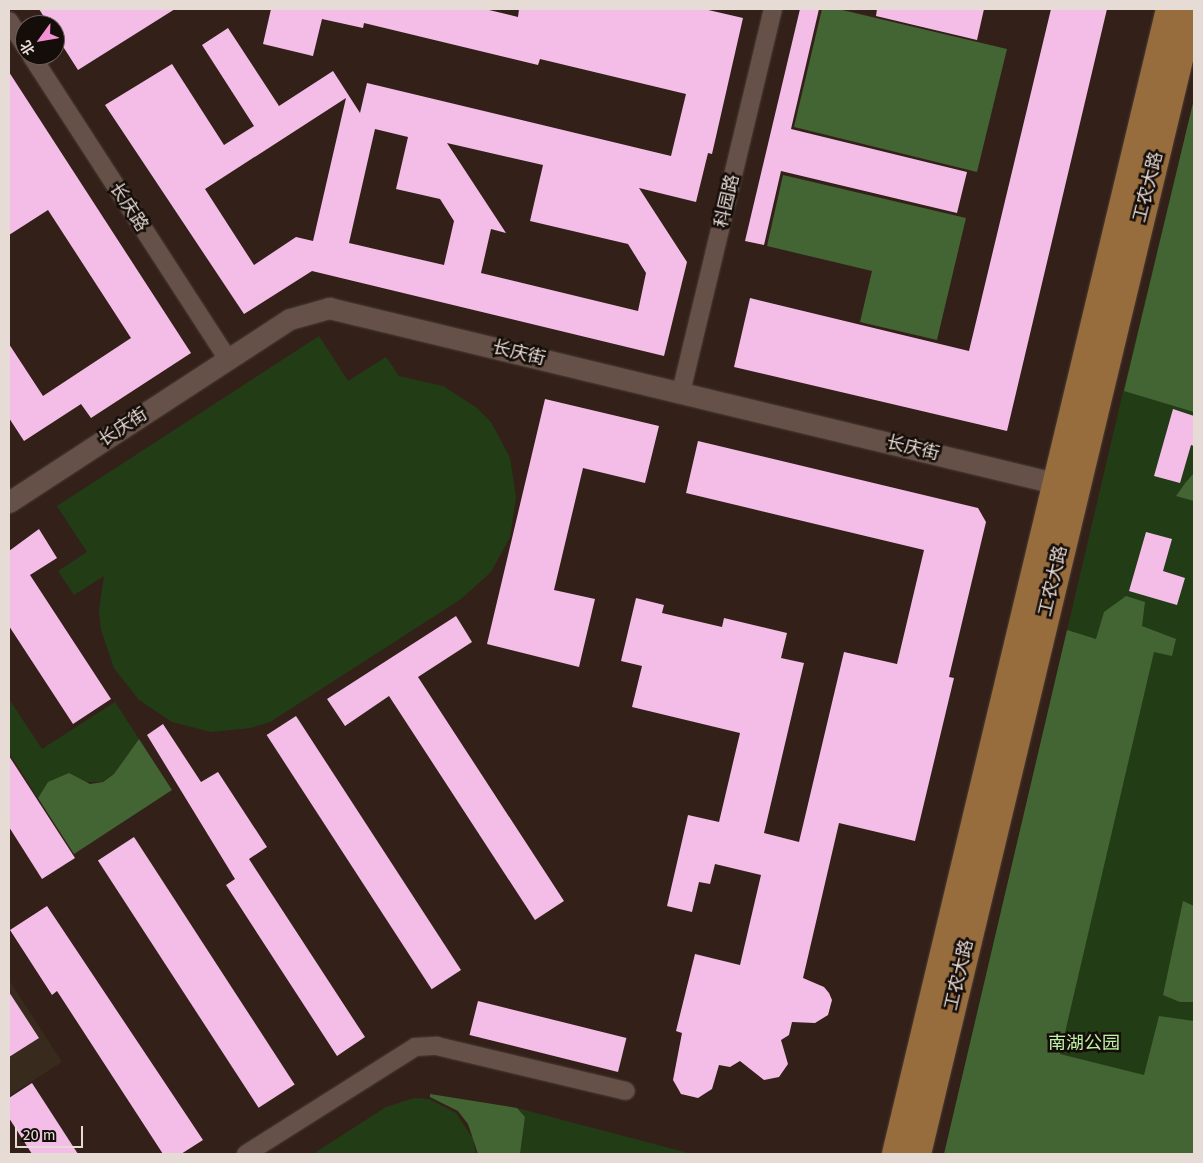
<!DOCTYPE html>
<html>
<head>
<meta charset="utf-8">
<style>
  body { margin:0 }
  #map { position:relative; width:1203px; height:1163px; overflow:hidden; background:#332119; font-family:"Fira Sans","Noto Sans SC",sans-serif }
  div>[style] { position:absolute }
  .education>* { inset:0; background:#382a1d }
  .green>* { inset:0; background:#223d15 }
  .forest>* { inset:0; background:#436433 }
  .building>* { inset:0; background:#f4bde8; transform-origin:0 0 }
  .roads { filter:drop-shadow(0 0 1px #4b3c36) drop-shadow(0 0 1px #4b3c36) }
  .minor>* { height:18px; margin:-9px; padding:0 9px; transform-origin:9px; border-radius:9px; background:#655147 }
  .tertiary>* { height:21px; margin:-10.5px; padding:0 10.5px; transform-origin:10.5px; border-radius:10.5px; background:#655147 }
  .primary>* { height:28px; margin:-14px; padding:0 14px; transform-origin:14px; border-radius:14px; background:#976d3d }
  span { translate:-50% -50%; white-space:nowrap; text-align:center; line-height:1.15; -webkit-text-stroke:5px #150d09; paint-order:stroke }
  .street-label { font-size:18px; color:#e7dbd5 }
  .park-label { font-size:18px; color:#bef2a6 }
  .frame { position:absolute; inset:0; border:10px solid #e7dbd5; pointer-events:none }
  .north { position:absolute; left:15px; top:15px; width:50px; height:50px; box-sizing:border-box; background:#150d09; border:1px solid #695f5b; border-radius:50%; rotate:238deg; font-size:14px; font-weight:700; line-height:20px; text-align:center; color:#e7dbd5 }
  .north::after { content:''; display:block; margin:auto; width:18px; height:22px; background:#f491d4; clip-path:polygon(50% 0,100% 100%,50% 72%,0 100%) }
  .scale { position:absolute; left:15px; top:1126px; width:68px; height:22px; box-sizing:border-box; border:2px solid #e7dbd5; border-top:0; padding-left:6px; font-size:15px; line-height:18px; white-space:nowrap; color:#e7dbd5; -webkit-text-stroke:4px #150d09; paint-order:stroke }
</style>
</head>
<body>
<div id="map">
  <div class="education">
    <div style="clip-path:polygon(9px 980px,62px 1062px,9px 1096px)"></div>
  </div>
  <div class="green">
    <div style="clip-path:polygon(1194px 99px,1194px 1154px,944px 1154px,1119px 409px)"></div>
    <div style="clip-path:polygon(319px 336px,348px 381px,386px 357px,399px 376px,443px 386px,477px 408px,491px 422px,510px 458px,516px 497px,510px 537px,491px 572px,461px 599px,270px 722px,251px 728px,211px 732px,172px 722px,139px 700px,114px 668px,101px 630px,99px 610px,104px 576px,74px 595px,58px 571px,87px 552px,57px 506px)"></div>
    <div style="clip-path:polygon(9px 699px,42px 749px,115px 702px,139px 739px,114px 774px,102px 782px,48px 782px,38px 798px,9px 753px)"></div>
    <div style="clip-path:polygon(414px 1098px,429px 1099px,456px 1113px,473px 1139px,476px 1154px,313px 1154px,386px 1107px)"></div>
    <div style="clip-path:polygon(517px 1108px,692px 1154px,520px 1154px,525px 1117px)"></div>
  </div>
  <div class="forest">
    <div style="clip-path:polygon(822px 9px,838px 9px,1007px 49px,977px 172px,794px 127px)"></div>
    <div style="clip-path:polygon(1194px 99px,1194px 412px,1124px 391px)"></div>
    <div style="clip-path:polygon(783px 175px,966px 218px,937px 340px,860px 322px,872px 271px,767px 246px)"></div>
    <div style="clip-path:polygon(1194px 473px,1194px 501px,1176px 496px,1186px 482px)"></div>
    <div style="clip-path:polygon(1126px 596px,1145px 602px,1142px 626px,1176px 639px,1172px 656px,1154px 652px,1060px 1054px,1144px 1075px,1159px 1016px,1194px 1021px,1194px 1154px,944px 1154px,1067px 630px,1096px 639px,1104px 612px)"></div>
    <div style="clip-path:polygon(139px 739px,172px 790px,74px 854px,38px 798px,48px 782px,69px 773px,90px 784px,103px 782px,114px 774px)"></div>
    <div style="clip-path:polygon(1183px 901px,1194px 906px,1194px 1002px,1180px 1002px,1163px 995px)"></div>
    <div style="clip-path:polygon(430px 1094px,517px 1108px,525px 1117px,520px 1154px,478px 1154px,468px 1124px,458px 1111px,430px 1097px)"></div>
  </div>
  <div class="building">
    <div style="clip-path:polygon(39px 9px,175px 9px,78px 70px,55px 34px,55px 25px,49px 25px)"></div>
    <div style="clip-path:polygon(evenodd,271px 9px,485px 9px,518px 17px,519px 9px,704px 9px,743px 18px,712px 154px,708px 153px,696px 202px,639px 188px,687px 262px,664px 356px,312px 271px,244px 314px,105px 105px,172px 64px,224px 145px,254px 126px,202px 45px,228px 28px,279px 106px,333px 71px,360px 113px,367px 83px,671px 156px,686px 94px,540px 59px,538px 65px,364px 23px,363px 28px,322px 19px,313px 56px,263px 44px,271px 9px,346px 98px,313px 241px,296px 237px,254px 265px,205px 189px,346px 98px,271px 9px,375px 129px,408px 137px,396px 189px,440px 199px,454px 221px,444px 265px,349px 243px,375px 129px,271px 9px,447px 143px,543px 165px,530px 221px,628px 244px,646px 273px,638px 311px,481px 273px,491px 229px,506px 233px,447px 143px)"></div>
    <div style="clip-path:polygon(800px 9px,819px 9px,791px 129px,967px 172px,957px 213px,781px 171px,764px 245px,745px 241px)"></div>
    <div style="clip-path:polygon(877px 9px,984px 9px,977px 40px,876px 16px)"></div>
    <div style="clip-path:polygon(1051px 9px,1107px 9px,1007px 431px,734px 367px,750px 298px,969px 351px)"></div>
    <div style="clip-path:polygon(9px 72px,191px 353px,91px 418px,81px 404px,24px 441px,9px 418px,9px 344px,43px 396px,131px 338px,48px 210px,9px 235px)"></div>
    <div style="clip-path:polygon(545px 399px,659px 426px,645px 483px,583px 468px,554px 590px,595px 599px,579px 667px,487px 644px)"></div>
    <div style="clip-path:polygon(1173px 409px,1194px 416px,1194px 446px,1191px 445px,1180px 483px,1154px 476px)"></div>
    <div style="clip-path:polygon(698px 441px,978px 508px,986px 522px,949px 677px,954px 678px,915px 841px,839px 823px,803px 978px,824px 987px,829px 993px,832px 1000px,828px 1015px,815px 1023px,792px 1022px,789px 1035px,781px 1040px,788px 1064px,779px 1077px,764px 1080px,740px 1061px,730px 1067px,719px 1065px,712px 1089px,698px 1098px,681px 1094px,673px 1080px,682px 1033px,676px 1031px,695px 954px,740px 965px,761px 875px,715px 864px,710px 884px,699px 882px,692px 912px,667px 906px,688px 815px,719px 822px,740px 733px,632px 707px,642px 666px,621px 661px,636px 598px,664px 605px,662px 613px,722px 627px,724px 618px,787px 633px,781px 658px,804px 663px,764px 833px,799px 842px,844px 652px,897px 664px,924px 550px,686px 493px)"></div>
    <div style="clip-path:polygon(39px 529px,57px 558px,30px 575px,111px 699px,73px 724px,9px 626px,9px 551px)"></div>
    <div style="clip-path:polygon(1146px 532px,1172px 539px,1163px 571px,1185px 578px,1177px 605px,1129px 591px)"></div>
    <div style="clip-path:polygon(456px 616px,472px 642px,418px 677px,564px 901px,535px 920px,389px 696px,345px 726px,327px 699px)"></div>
    <div style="left:296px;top:716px;width:303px;height:35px;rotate:57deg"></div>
    <div style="clip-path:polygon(163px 724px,201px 782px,218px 772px,267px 847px,249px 859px,365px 1037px,337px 1056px,226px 885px,235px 879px,147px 735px)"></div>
    <div style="clip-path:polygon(9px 756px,75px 858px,42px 879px,9px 827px)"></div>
    <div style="left:134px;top:837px;width:295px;height:43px;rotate:57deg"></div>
    <div style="clip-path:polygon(47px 906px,203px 1140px,181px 1154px,163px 1154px,57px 991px,52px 995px,10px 930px)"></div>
    <div style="clip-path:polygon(9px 992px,39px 1038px,9px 1057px)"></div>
    <div style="left:478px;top:1001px;width:153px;height:35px;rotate:14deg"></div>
    <div style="clip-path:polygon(32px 1083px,78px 1154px,32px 1154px,9px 1118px,9px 1098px)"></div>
  </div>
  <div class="roads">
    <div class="minor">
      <div style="left:9px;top:21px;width:30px;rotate:57deg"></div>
      <div style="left:31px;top:55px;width:362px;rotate:57.1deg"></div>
      <div style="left:681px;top:392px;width:394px;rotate:-76.5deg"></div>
      <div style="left:246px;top:1154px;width:200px;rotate:-32.3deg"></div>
      <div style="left:415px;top:1047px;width:22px;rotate:-3deg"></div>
      <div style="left:437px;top:1046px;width:194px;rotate:13.4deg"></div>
    </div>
    <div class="tertiary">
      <div style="left:9px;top:502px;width:335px;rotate:-33.1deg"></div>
      <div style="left:290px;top:319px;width:41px;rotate:-15.8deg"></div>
      <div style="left:329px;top:308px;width:763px;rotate:13.56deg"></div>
    </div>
    <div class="primary">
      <div style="left:896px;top:1154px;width:1177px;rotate:-76.54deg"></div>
      <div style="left:917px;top:1154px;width:1177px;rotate:-76.54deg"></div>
    </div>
  </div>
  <div class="street-label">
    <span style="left:1148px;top:187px;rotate:-76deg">工农大路</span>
    <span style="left:727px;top:201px;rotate:-77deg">科园路</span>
    <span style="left:129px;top:207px;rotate:57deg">长庆路</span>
    <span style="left:519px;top:353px;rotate:14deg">长庆街</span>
    <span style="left:123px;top:427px;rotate:-33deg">长庆街</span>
    <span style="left:913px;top:448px;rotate:14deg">长庆街</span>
    <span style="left:1053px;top:581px;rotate:-77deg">工农大路</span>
    <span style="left:959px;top:975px;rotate:-77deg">工农大路</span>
  </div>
  <div class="park-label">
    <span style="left:1084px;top:1043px">南湖公园</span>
  </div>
  <div class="frame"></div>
  <div class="north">北</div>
  <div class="scale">20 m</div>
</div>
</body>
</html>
